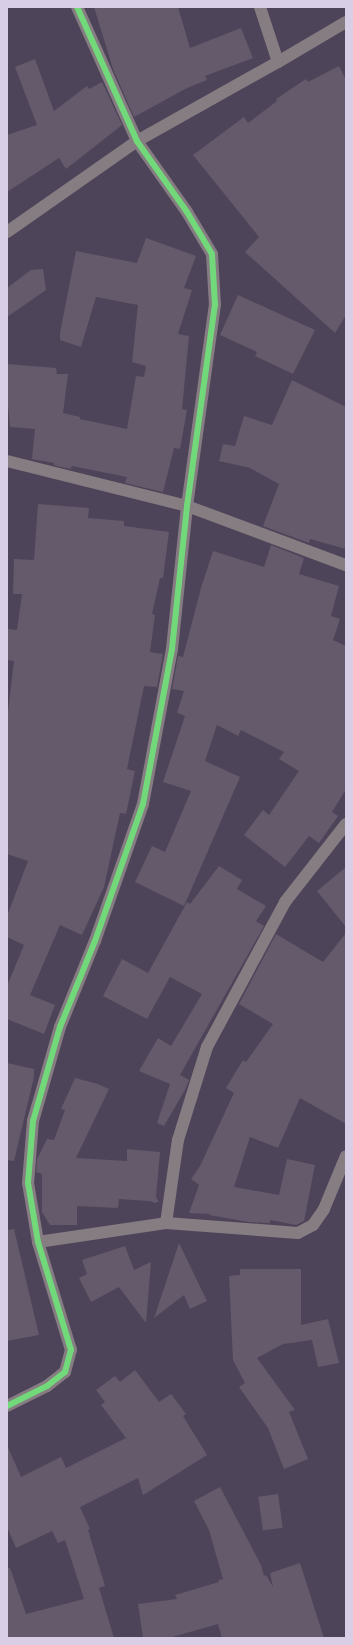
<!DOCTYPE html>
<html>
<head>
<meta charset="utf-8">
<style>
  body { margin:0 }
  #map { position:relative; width:353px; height:1645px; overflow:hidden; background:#4e445a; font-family:Jost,sans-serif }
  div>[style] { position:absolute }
  .building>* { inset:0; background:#645a6b; transform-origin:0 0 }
  .minor>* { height:12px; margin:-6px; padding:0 6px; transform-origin:6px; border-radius:6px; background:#867d82 }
  .cycleway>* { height:6px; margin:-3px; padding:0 3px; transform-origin:3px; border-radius:3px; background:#71d979 }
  span { translate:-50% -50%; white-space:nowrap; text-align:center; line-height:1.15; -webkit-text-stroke:4px #4d3c62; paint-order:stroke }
  .frame { position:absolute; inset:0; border:8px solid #d8cfe6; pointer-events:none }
</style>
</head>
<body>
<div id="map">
  <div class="building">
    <div style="clip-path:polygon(94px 7px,178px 7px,190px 48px,241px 28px,253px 58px,205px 76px,207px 80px,187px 88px,134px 117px,113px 69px)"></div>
    <div style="clip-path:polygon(35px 59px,54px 111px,87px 86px,89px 89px,102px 82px,122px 125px,66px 169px,59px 158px,7px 192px,7px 135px,37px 125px,15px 67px)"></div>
    <div style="clip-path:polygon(339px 66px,346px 80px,346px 315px,335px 333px,245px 252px,259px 237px,193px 155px,244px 117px,248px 123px,277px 101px,276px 99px,306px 79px,308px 82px)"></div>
    <div style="clip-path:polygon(146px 238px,196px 256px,184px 288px,192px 290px,178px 334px,189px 336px,182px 409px,187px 410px,180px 449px,174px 448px,163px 492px,125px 483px,127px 477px,72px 466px,71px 469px,61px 467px,54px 465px,54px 463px,32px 459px,35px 429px,10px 427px,7px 395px,7px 364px,56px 368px,57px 374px,68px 374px,63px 413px,80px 417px,80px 419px,127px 429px,136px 376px,144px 377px,146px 366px,132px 362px,138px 305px,96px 297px,81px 347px,60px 340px,60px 333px,76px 251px,137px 263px)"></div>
    <div style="clip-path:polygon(43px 269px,46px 290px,7px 317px,7px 288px,31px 270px)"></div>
    <div style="clip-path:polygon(238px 295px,315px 330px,293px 374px,255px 356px,257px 352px,220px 335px)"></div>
    <div style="clip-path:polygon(292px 380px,346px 407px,346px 549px,310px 539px,309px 543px,263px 526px,279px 484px,250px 468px,219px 461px,223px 444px,235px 446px,244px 416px,272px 425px)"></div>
    <div style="clip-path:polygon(38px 504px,89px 508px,88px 518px,124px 521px,124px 526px,169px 532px,163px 578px,160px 578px,152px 614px,155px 615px,150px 652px,163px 654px,157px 687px,144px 686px,127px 769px,135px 771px,126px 814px,120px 813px,104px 887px,82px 935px,60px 925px,30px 995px,55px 1005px,44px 1034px,7px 1019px,7px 986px,24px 945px,7px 937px,7px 916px,28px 861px,7px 854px,7px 720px,14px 661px,7px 660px,7px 639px,8px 629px,17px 630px,22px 594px,13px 594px,14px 559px,34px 560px)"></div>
    <div style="clip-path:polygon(271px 545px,304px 558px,299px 574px,339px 586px,331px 616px,340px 619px,333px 640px,346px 646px,346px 789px,332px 812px,338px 816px,319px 843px,309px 836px,285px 867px,244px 835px,263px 810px,269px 815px,299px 771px,279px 759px,284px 752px,241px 730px,238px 736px,217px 725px,205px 761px,240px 777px,184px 906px,135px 882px,152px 846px,165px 852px,191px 791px,163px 782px,185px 716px,177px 713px,184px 691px,172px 689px,178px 656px,183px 657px,201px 588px,213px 551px,264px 567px)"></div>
    <div style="clip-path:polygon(219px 866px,242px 880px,237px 889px,266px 906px,256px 921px,264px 926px,180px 1075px,189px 1080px,186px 1088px,164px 1126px,157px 1123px,170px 1084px,139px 1071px,158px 1038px,171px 1046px,202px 994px,170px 977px,147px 1019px,103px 996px,122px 959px,148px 973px,187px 902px,190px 904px)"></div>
    <div style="clip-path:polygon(346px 867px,346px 927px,317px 891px)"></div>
    <div style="clip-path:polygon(346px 933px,346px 1124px,300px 1098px,278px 1148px,250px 1137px,234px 1187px,279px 1195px,287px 1159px,315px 1165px,304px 1221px,296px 1225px,270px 1220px,270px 1223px,249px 1222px,209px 1215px,211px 1214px,189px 1213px,199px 1185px,191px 1179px,200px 1166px,234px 1093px,226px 1088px,243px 1060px,246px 1062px,273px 1024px,239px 1004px,276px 934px,323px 962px)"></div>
    <div style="clip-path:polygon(7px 1063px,34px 1069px,34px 1077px,14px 1161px,7px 1160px)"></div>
    <div style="clip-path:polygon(75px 1078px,98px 1084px,109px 1089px,76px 1158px,127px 1161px,127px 1149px,160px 1152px,156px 1197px,159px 1202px,156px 1202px,156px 1203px,149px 1201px,119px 1199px,118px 1208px,77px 1206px,77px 1225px,50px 1225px,42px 1212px,42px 1174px,36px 1172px,37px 1159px,47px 1139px,54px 1140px,65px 1110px,61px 1109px)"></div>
    <div style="clip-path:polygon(14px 1229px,39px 1335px,7px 1341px,7px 1230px)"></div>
    <div style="clip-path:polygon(179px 1243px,207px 1301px,190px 1309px,184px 1295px,154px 1318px)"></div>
    <div style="clip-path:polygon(125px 1246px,134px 1270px,151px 1262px,146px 1323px,119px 1287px,91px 1302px,79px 1278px,87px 1274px,82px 1260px)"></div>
    <div style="clip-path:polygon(240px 1269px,301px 1269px,301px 1325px,328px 1319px,339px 1363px,318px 1367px,312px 1340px,283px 1344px,257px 1358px,295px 1410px,289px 1412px,308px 1459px,284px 1469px,268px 1428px,239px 1387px,245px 1383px,233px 1360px,229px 1276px,240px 1275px)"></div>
    <div style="clip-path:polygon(135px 1370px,159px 1402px,171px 1394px,186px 1414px,183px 1416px,207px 1455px,143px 1495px,138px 1478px,80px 1507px,90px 1529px,88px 1530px,105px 1586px,99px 1588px,114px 1638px,7px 1638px,7px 1568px,10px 1568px,26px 1614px,84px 1599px,65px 1540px,58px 1543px,52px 1531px,16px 1548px,7px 1527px,7px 1445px,21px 1477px,61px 1457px,66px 1468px,126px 1438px,101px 1405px,105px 1402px,96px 1390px,115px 1376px,120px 1382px)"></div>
    <div style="clip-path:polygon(220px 1487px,261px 1565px,264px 1576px,266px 1575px,273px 1587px,270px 1573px,300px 1563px,324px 1638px,222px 1638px,218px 1624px,169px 1638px,143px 1638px,138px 1604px,177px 1599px,175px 1595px,219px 1582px,218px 1580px,223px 1579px,209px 1530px,194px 1501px)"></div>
    <div style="left:278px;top:1494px;width:34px;height:20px;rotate:82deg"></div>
  </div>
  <div class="minor">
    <div style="left:260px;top:7px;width:58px;rotate:71.9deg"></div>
    <div style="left:7px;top:232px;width:159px;rotate:-35deg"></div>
    <div style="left:137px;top:141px;width:162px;rotate:-29.3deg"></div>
    <div style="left:278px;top:62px;width:79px;rotate:-30.5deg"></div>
    <div style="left:7px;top:461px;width:186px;rotate:14deg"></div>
    <div style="left:187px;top:506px;width:170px;rotate:20.4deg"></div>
    <div style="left:166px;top:1223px;width:84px;rotate:-81.8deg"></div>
    <div style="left:178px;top:1140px;width:97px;rotate:-72.7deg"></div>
    <div style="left:207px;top:1047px;width:165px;rotate:-61.7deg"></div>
    <div style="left:285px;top:902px;width:99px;rotate:-52deg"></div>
    <div style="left:38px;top:1242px;width:129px;rotate:-8.4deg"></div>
    <div style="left:166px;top:1223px;width:132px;rotate:4.3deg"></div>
    <div style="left:298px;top:1233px;width:17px;rotate:-28deg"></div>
    <div style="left:313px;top:1225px;width:19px;rotate:-55deg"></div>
    <div style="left:324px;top:1209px;width:57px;rotate:-67.5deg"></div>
    <div style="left:7px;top:1406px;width:45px;rotate:-26.6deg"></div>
    <div style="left:47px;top:1386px;width:23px;rotate:-38deg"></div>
    <div style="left:65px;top:1372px;width:23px;rotate:-75deg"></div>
    <div style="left:71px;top:1350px;width:113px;rotate:-107deg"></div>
    <div style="left:38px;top:1242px;width:60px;rotate:-99.6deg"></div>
    <div style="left:28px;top:1183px;width:62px;rotate:-85.4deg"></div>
    <div style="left:33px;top:1121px;width:98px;rotate:-74deg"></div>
    <div style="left:60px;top:1027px;width:93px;rotate:-67.9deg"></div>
    <div style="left:95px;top:941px;width:145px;rotate:-70.7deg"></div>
    <div style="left:143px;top:804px;width:158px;rotate:-79.4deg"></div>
    <div style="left:172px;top:649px;width:144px;rotate:-84deg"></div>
    <div style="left:187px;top:506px;width:203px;rotate:-82.1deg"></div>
    <div style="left:215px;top:305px;width:51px;rotate:-93.4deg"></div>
    <div style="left:212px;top:254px;width:49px;rotate:-120.8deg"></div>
    <div style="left:187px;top:212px;width:87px;rotate:-125.2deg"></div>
    <div style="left:137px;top:141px;width:147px;rotate:-114.1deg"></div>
  </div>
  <div class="cycleway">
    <div style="left:7px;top:1406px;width:45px;rotate:-26.6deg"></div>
    <div style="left:47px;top:1386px;width:23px;rotate:-38deg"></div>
    <div style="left:65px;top:1372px;width:23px;rotate:-75deg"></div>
    <div style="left:71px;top:1350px;width:113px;rotate:-107deg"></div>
    <div style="left:38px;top:1242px;width:60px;rotate:-99.6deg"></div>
    <div style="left:28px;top:1183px;width:62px;rotate:-85.4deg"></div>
    <div style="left:33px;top:1121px;width:98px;rotate:-74deg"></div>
    <div style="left:60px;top:1027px;width:93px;rotate:-67.9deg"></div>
    <div style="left:95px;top:941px;width:145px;rotate:-70.7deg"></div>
    <div style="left:143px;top:804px;width:158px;rotate:-79.4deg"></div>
    <div style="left:172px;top:649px;width:144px;rotate:-84deg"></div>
    <div style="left:187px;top:506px;width:203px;rotate:-82.1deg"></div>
    <div style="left:215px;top:305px;width:51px;rotate:-93.4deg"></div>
    <div style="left:212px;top:254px;width:49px;rotate:-120.8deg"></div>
    <div style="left:187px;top:212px;width:87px;rotate:-125.2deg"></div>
    <div style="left:137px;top:141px;width:147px;rotate:-114.1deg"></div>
  </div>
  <div class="frame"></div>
</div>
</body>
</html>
